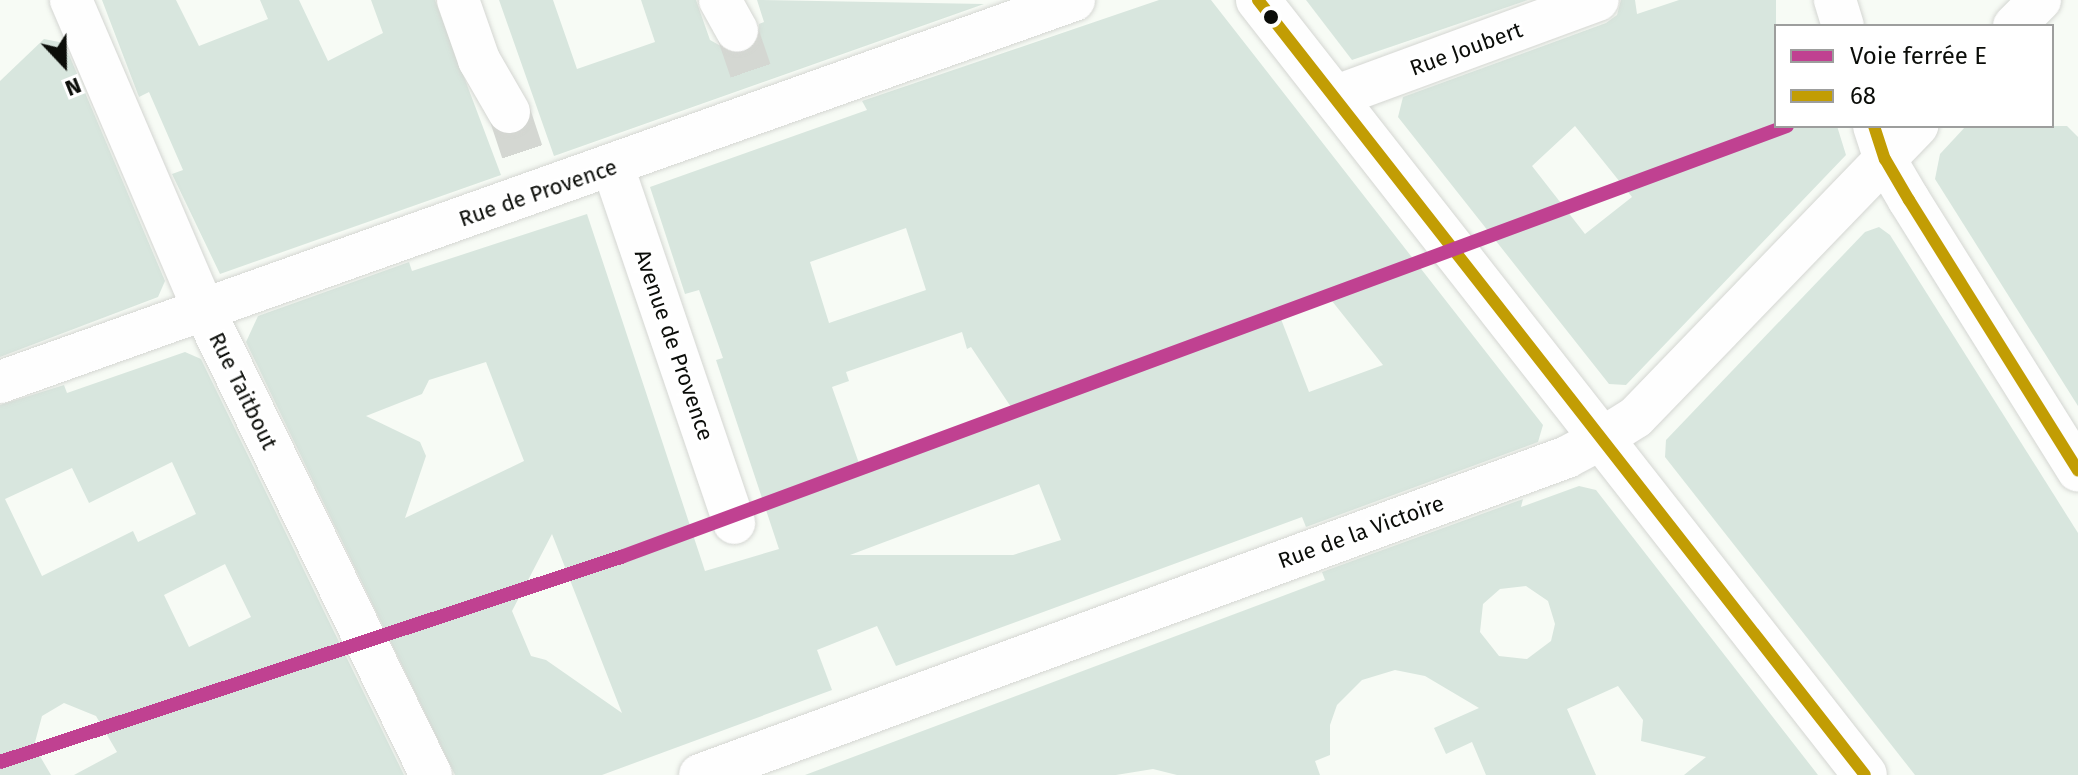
<!DOCTYPE html>
<html>
<head>
<meta charset="utf-8">
<style>
  body { margin:0 }
  #map { position:relative; width:2078px; height:775px; overflow:hidden; background:#f7fbf5; font-family:"Fira Sans",sans-serif }
  div>[style] { position:absolute }
  .building>* { inset:0; background:#d8e6de }
  .minor-tunnel>* { height:42px; margin-top:-21px; transform-origin:0; background:repeating-linear-gradient(90deg,#d4d7d2 0 42px,transparent 0 63px) }
  .roads { filter:drop-shadow(0 0 2px #d4d6d2) drop-shadow(0 0 2px #d4d6d2) }
  .minor>* { height:42px; margin:-21px; padding:0 21px; transform-origin:21px; border-radius:21px; background:#fefefe }
  .major>* { height:44px; margin:-22px; padding:0 22px; transform-origin:22px; border-radius:22px; background:#fefefe }
  .bus-1>* { height:12px; margin:-6px; padding:0 6px; transform-origin:6px; border-radius:6px; background:#c29d04 }
  .rail-1>* { height:14px; margin:-7px; padding:0 7px; transform-origin:7px; border-radius:7px; background:#c04191 }
  .dots>* { width:22px; height:22px; translate:-50% -50%; box-sizing:border-box; border:4px solid #fff; border-radius:50% }
  span { translate:-50% -50%; white-space:nowrap; text-align:center; line-height:1.15; -webkit-text-stroke:6px #fff; paint-order:stroke }
  .street-label { font-size:22px; color:#0b0d09 }
  .legend { position:absolute; left:1774px; top:24px; width:280px; height:104px; box-sizing:border-box; background:#fff; border:2px solid #9d9e9d; margin:0; padding:10px 14px; list-style:none; font-size:24px; color:#0b0d09 }
  .legend li { display:flex; align-items:center; gap:16px; height:40px }
  .legend b { width:40px; border:2px solid #9d9e9d }
  .north { position:absolute; left:24px; top:24px; width:80px; height:80px; -webkit-text-stroke:6px #fff; paint-order:stroke; rotate:158deg; font-size:22px; font-weight:700; line-height:32px; text-align:center; color:#0b0d09 }
  .north::after { content:''; display:block; margin:auto; width:28px; height:36px; background:#0b0d09; clip-path:polygon(50% 0,100% 100%,50% 72%,0 100%) }
</style>
</head>
<body>
<div id="map">
  <div class="building">
    <div style="clip-path:polygon(102px 0,176px 0,199px 46px,268px 19px,260px 0,299px 0,328px 61px,383px 33px,371px 0,435px 0,501px 175px,220px 274px,172px 174px,183px 170px,149px 92px,139px 97px)"></div>
    <div style="clip-path:polygon(499px 0,553px 0,577px 69px,655px 42px,641px 0,696px 0,710px 40px,737px 55px,758px 43px,759px 24px,764px 22px,757px 0,984px 4px,554px 156px)"></div>
    <div style="clip-path:polygon(evenodd,1159px 0,1211px 0,1543px 425px,1538px 442px,1306px 527px,1302px 517px,896px 666px,877px 626px,817px 650px,832px 690px,602px 775px,455px 775px,246px 342px,258px 316px,409px 262px,412px 271px,587px 214px,705px 571px,779px 549px,716px 360px,723px 358px,699px 290px,685px 294px,650px 187px,867px 110px,862px 101px,1159px 0,906px 228px,926px 290px,829px 323px,810px 262px,906px 228px,1159px 0,1332px 301px,1383px 365px,1309px 392px,1281px 319px,1332px 301px,1159px 0,962px 332px,967px 349px,971px 347px,1015px 413px,861px 469px,832px 387px,849px 381px,846px 372px,962px 332px,1159px 0,486px 362px,524px 461px,405px 518px,426px 456px,420px 442px,366px 416px,422px 394px,429px 380px,486px 362px,1159px 0,1039px 484px,1061px 540px,1013px 555px,850px 555px,1039px 484px,1159px 0,552px 534px,622px 713px,546px 660px,531px 656px,512px 611px,552px 534px)"></div>
    <div style="clip-path:polygon(1306px 0,1528px 0,1352px 60px)"></div>
    <div style="clip-path:polygon(evenodd,1621px 0,1635px 0,1637px 14px,1679px 0,1776px 0,1776px 126px,1837px 126px,1846px 155px,1626px 385px,1609px 384px,1398px 117px,1403px 97px,1606px 23px,1617px 15px,1621px 0,1575px 126px,1632px 197px,1585px 234px,1532px 166px,1575px 126px)"></div>
    <div style="clip-path:polygon(44px 39px,64px 43px,165px 281px,158px 297px,0 357px,0 81px)"></div>
    <div style="clip-path:polygon(1966px 126px,2067px 126px,2078px 137px,2078px 406px,1935px 179px,1940px 154px)"></div>
    <div style="clip-path:polygon(1879px 227px,1890px 235px,2078px 533px,2078px 775px,1915px 775px,1665px 457px,1666px 440px,1865px 232px)"></div>
    <div style="clip-path:polygon(evenodd,185px 352px,201px 359px,404px 775px,74px 775px,117px 752px,96px 716px,64px 703px,42px 716px,34px 746px,51px 775px,0 775px,0 405px,64px 385px,67px 393px,185px 352px,172px 462px,196px 514px,138px 542px,133px 531px,42px 576px,5px 499px,72px 468px,89px 503px,172px 462px,185px 352px,225px 564px,251px 617px,189px 647px,164px 595px,225px 564px)"></div>
    <div style="clip-path:polygon(evenodd,1579px 486px,1596px 490px,1818px 775px,1684px 775px,1706px 757px,1641px 741px,1643px 720px,1618px 686px,1567px 709px,1596px 775px,1486px 775px,1472px 742px,1446px 754px,1434px 728px,1479px 708px,1425px 676px,1395px 670px,1362px 680px,1337px 705px,1330px 725px,1330px 755px,1315px 761px,1320px 775px,1177px 775px,1153px 769px,1116px 775px,805px 775px,1325px 580px,1322px 572px,1523px 499px,1521px 507px,1579px 486px,1526px 586px,1548px 601px,1555px 624px,1551px 641px,1527px 659px,1499px 656px,1480px 632px,1483px 604px,1500px 589px,1526px 586px)"></div>
  </div>
  <div class="minor-tunnel">
    <div style="left:737px;top:31px;width:56px;rotate:71.2deg"></div>
    <div style="left:509px;top:112px;width:57px;rotate:71.6deg"></div>
  </div>
  <div class="roads">
    <div class="minor">
      <div style="left:71px;top:0;width:337px;rotate:66.8deg"></div>
      <div style="left:204px;top:310px;width:517px;rotate:63.98deg"></div>
      <div style="left:458px;top:0;width:64px;rotate:70.7deg"></div>
      <div style="left:479px;top:60px;width:60px;rotate:60deg"></div>
      <div style="left:720px;top:0;width:35px;rotate:61deg"></div>
      <div style="left:1835px;top:0;width:27px;rotate:73deg"></div>
      <div style="left:2014px;top:26px;width:37px;rotate:-45deg"></div>
      <div style="left:1334px;top:97px;width:281px;rotate:-20.2deg"></div>
      <div style="left:1874px;top:126px;width:35px;rotate:72deg"></div>
      <div style="left:1885px;top:159px;width:48px;rotate:59.7deg"></div>
      <div style="left:1909px;top:200px;width:319px;rotate:58deg"></div>
      <div style="left:613px;top:167px;width:376px;rotate:71.2deg"></div>
      <div style="left:0;top:382px;width:1140px;rotate:-19.58deg"></div>
      <div style="left:700px;top:775px;width:923px;rotate:-20.14deg"></div>
      <div style="left:1567px;top:457px;width:38px;rotate:-28deg"></div>
      <div style="left:1601px;top:439px;width:41px;rotate:-32.2deg"></div>
      <div style="left:1636px;top:417px;width:405px;rotate:-46deg"></div>
    </div>
    <div class="major">
      <div style="left:1258px;top:0;width:984px;rotate:51.93deg"></div>
    </div>
  </div>
  <div class="bus-1">
    <div style="left:1258px;top:0;width:984px;rotate:51.93deg"></div>
    <div style="left:1874px;top:126px;width:35px;rotate:72deg"></div>
    <div style="left:1885px;top:159px;width:48px;rotate:59.7deg"></div>
    <div style="left:1909px;top:200px;width:319px;rotate:58deg"></div>
  </div>
  <div class="rail-1">
    <div style="left:0;top:762px;width:654px;rotate:-18.27deg"></div>
    <div style="left:621px;top:557px;width:1243px;rotate:-20.29deg"></div>
  </div>
  <div class="dots">
    <div style="left:1271px;top:17px;background:#0b0d09"></div>
  </div>
  <div class="street-label">
    <span style="left:1466px;top:49px;rotate:-20deg">Rue Joubert</span>
    <span style="left:538px;top:193px;rotate:-19deg">Rue de Provence</span>
    <span style="left:674px;top:345px;rotate:71deg">Avenue de Provence</span>
    <span style="left:243px;top:391px;rotate:64deg">Rue Taitbout</span>
    <span style="left:1361px;top:532px;rotate:-20deg">Rue de la Victoire</span>
  </div>
  <ul class="legend">
  <li><b style="height:10px;background:#c04191"></b>Voie ferrée E</li>
  <li><b style="height:10px;background:#c29d04"></b>68</li>
  </ul>
  <div class="north">N</div>
</div>
</body>
</html>
